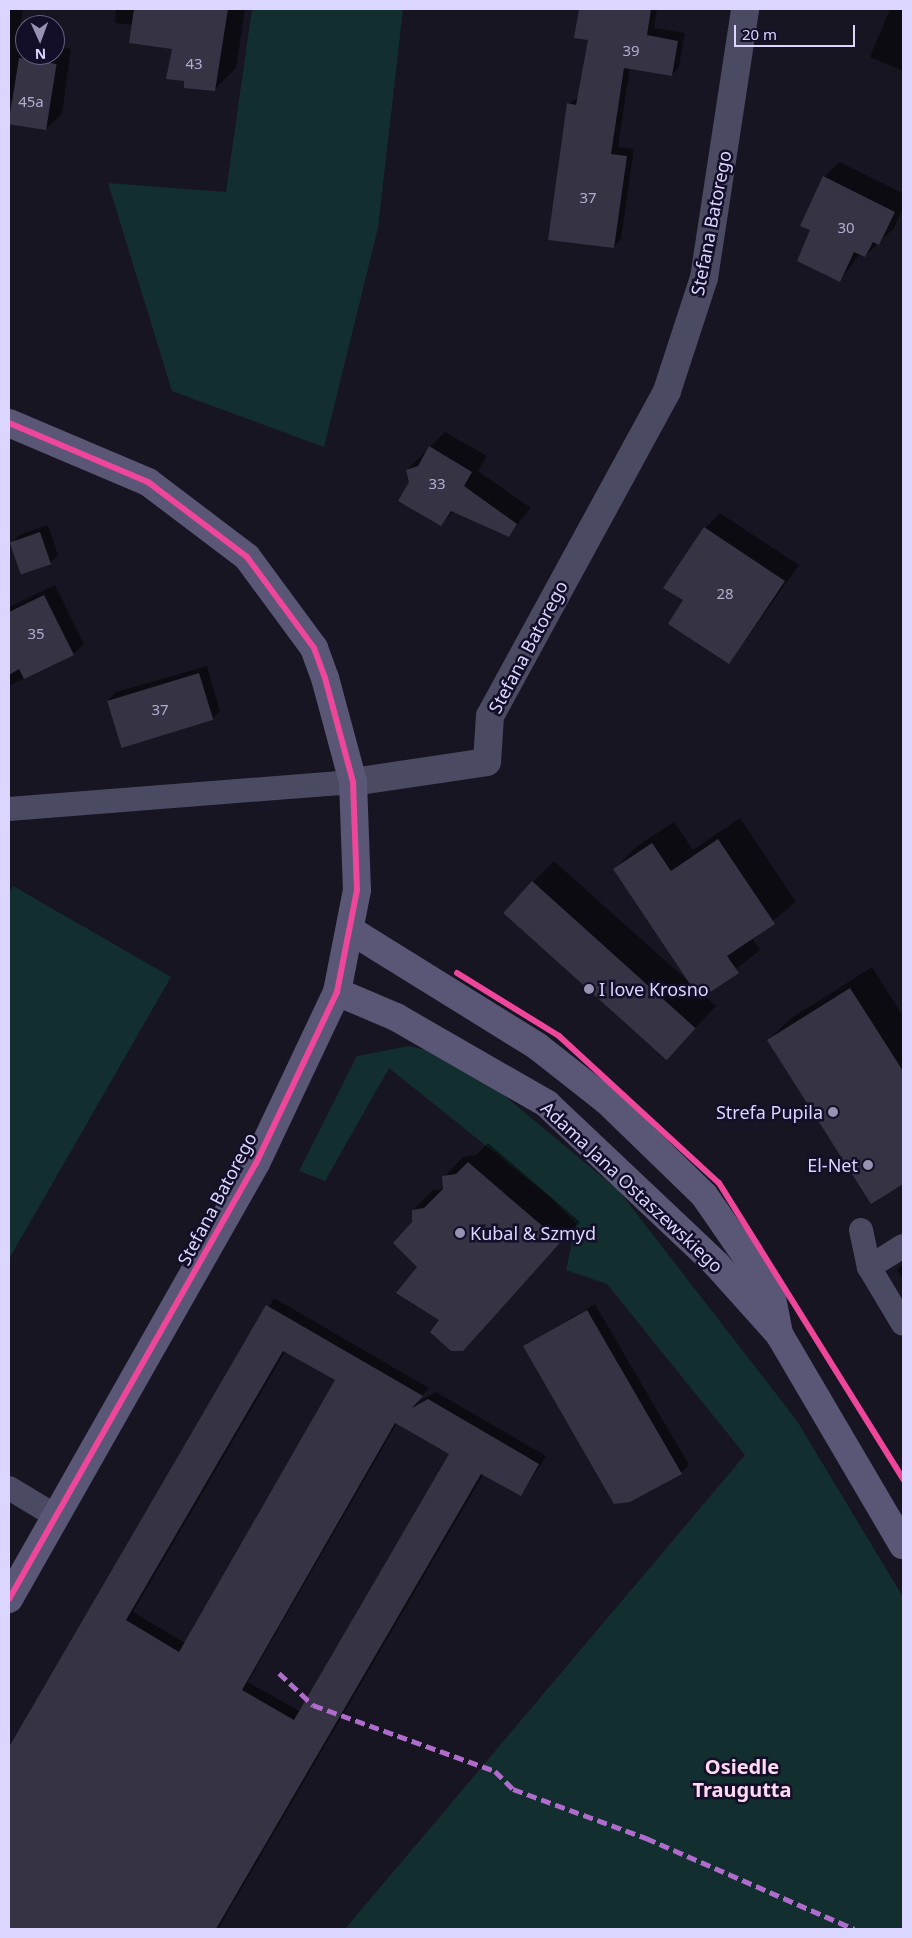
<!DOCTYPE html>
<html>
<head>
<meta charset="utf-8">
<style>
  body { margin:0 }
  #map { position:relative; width:912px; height:1938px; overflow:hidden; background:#181522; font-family:"Noto Sans",sans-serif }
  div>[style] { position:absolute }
  .green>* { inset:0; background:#132e2f }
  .shadow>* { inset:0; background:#0007 }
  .building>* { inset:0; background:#363344; transform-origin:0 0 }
  .lane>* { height:24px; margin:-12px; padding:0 12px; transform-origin:12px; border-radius:12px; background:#4b4a63 }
  .street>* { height:28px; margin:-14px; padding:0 14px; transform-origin:14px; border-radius:14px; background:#4b4a63 }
  .secondary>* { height:28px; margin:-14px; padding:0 14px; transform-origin:14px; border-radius:14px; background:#595676 }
  .quiet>* { height:5px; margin-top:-2.5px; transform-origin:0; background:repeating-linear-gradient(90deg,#b06ccc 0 10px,transparent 0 15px) }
  .cycleway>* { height:6px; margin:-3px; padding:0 3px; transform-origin:3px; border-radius:3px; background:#ed469a }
  .dots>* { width:14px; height:14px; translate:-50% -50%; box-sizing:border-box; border:2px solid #140f28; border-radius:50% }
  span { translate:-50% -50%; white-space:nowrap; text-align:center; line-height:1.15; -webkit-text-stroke:5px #140f28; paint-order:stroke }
  .number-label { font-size:15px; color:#b2add0 }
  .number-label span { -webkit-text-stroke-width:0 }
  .street-label { font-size:18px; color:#dbd6ff }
  .poi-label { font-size:18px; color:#dbd6ff }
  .left { translate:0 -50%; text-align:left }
  .right { translate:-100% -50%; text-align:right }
  .quarter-label { font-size:20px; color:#ffd8f1; font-weight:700 }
  .frame { position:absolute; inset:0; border:10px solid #dbd6ff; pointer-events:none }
  .north { position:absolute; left:15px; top:15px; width:50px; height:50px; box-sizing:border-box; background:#140f28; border:1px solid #645f7e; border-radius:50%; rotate:178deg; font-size:14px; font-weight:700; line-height:20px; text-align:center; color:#dbd6ff }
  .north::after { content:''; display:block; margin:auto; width:18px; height:22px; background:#9792b2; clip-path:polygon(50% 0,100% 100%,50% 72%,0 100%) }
  .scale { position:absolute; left:734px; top:25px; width:121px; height:22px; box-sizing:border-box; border:2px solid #dbd6ff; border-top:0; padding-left:6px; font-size:15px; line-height:18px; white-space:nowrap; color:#dbd6ff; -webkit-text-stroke:4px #140f28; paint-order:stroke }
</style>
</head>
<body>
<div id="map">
  <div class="green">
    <div style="clip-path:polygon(252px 9px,403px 9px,378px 228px,324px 447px,172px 391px,108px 183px,226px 192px)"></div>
    <div style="clip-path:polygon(13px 886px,171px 977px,9px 1259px,9px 893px)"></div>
    <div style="clip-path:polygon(409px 1046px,434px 1052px,493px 1086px,619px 1191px,797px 1421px,903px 1597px,903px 1929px,345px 1929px,745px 1455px,607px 1284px,566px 1270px,576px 1224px,551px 1198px,389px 1068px,325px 1181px,299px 1171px,357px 1056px)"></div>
  </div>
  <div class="shadow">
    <div style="clip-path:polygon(9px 9px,23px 9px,18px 41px,25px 42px,25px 55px,55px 55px,55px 46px,71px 49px,62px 114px,46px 129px,9px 98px)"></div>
    <div style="clip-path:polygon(116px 9px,245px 9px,236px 68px,214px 90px,185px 80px,173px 48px,133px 25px,115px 23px)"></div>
    <div style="clip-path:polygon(580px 9px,657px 9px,654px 28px,685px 33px,679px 67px,672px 75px,630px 67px,618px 147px,634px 149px,621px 239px,614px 247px,568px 104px,579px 97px,589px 39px,575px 37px)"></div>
    <div style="clip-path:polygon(890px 9px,903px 9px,903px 71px,870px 57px)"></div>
    <div style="clip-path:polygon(839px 162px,903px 193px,903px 209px,894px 228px,865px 256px,860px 254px,840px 280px,812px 229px,824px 177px)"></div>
    <div style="clip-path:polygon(445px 432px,487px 456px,478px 471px,531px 508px,509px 535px,454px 511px,441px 524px,410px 482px,407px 470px)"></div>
    <div style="clip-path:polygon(720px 513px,799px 565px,729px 663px,685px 600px,705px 528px)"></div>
    <div style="clip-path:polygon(48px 525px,58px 555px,51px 562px,22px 572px,12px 543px,19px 535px)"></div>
    <div style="clip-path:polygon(55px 585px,84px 644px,73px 654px,9px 686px,9px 607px)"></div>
    <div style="clip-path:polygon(207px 666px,220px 711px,212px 719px,108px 700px,116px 692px)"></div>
    <div style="clip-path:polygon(740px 818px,796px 902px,752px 938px,760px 950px,704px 995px,716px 1006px,667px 1058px,533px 882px,554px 861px,689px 982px,615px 869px,636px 847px,674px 822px,693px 850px)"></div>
    <div style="clip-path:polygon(872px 967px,903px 1016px,903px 1182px,872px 1203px,768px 1040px,790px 1019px)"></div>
    <div style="clip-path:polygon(488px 1143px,580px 1222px,463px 1350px,440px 1320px,413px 1210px,433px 1190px,444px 1189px,444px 1177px,463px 1157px,476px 1155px)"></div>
    <div style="clip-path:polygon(903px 1264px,903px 1279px,897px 1270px)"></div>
    <div style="clip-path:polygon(evenodd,274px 1298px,429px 1388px,416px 1403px,436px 1392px,546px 1456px,521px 1495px,484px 1473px,218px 1929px,9px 1929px,9px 1749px,274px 1298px,286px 1350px,337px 1380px,185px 1643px,133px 1612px,286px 1350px,274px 1298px,397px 1423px,450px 1454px,301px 1712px,248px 1682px,397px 1423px)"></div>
    <div style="clip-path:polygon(595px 1304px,689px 1465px,681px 1473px,524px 1346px)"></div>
  </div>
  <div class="building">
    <div style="clip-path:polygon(134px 9px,228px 9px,215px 91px,184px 88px,184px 81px,166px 79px,172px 49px,129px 43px)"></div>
    <div style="clip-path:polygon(579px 9px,651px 9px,647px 35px,678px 41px,672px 76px,624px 68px,611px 154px,627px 156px,614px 248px,548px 240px,567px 103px,576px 105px,588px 40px,574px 38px)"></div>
    <div style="left:19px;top:58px;width:38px;height:67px;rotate:9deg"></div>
    <div style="clip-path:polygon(823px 176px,895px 212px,879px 245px,873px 242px,865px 257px,854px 252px,840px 282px,797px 261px,810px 230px,800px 226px)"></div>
    <div style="clip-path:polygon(429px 446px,472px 472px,464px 486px,517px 524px,509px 537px,451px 511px,441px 526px,398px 501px,409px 482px,406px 470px,418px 466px)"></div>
    <div style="clip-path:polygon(704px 527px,785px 581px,729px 664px,668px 624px,683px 600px,663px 588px)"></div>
    <div style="left:40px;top:532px;width:34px;height:32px;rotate:71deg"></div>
    <div style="clip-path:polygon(44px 595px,74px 655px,24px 679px,19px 669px,9px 675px,9px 612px)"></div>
    <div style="left:199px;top:673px;width:49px;height:96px;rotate:73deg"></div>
    <div style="clip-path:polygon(718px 839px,775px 924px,727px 956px,739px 973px,700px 999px,613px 869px,652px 843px,671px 871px)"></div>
    <div style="left:532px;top:881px;width:220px;height:43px;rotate:42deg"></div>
    <div style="clip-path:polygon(850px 988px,903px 1071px,903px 1184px,871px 1204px,767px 1040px)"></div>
    <div style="clip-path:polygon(468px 1162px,561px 1242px,463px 1351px,451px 1351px,430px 1332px,439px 1320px,396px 1293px,417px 1267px,393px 1243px,412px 1222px,412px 1210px,424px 1208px,443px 1189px,442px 1176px,456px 1174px)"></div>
    <div style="clip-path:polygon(evenodd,266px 1305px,423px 1396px,412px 1408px,428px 1399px,539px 1464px,521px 1496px,481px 1474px,216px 1929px,9px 1929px,9px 1747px,266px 1305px,283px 1351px,335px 1380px,179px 1652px,126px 1620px,283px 1351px,266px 1305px,395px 1423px,449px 1454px,294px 1720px,242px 1690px,395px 1423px)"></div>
    <div style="clip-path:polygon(587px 1310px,682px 1474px,630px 1502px,614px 1504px,523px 1346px)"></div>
  </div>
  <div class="lane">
    <div style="left:9px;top:809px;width:345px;rotate:-4.5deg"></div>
    <div style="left:861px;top:1230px;width:38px;rotate:78deg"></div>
    <div style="left:903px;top:1246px;width:40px;rotate:148deg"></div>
    <div style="left:869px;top:1267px;width:66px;rotate:59.2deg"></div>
    <div style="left:9px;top:1488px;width:52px;rotate:31deg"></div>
  </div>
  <div class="street">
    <div style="left:353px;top:782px;width:135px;rotate:-8.5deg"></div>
    <div style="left:487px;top:762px;width:46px;rotate:-86.3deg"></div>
    <div style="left:490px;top:716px;width:370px;rotate:-61.4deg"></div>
    <div style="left:667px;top:391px;width:119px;rotate:-71.9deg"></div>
    <div style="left:704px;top:278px;width:272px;rotate:-81.3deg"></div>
  </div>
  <div class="secondary">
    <div style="left:9px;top:423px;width:151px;rotate:23deg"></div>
    <div style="left:148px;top:482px;width:124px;rotate:37.1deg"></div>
    <div style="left:247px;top:557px;width:113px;rotate:53.6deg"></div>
    <div style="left:314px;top:648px;width:32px;rotate:70deg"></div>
    <div style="left:325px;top:678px;width:108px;rotate:74.9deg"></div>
    <div style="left:353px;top:782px;width:108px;rotate:87.9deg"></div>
    <div style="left:357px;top:890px;width:104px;rotate:101.1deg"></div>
    <div style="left:337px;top:992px;width:189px;rotate:115.3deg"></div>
    <div style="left:256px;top:1163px;width:501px;rotate:119.53deg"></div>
    <div style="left:350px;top:930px;width:220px;rotate:31.8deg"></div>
    <div style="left:537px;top:1046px;width:89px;rotate:38.2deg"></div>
    <div style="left:607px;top:1101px;width:135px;rotate:44.1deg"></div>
    <div style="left:704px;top:1195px;width:118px;rotate:55.4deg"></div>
    <div style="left:771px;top:1292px;width:43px;rotate:79.2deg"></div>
    <div style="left:337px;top:992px;width:64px;rotate:23deg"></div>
    <div style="left:396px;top:1017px;width:174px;rotate:29.9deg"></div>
    <div style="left:547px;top:1104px;width:234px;rotate:43.4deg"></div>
    <div style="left:717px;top:1265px;width:93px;rotate:48.1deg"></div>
    <div style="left:779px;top:1334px;width:245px;rotate:59.6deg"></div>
  </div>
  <div class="quiet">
    <div style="left:279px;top:1673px;width:47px;rotate:43.3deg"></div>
    <div style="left:313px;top:1705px;width:194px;rotate:19.9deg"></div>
    <div style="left:495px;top:1771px;width:25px;rotate:45deg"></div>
    <div style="left:513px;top:1789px;width:142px;rotate:20.2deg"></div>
    <div style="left:646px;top:1838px;width:227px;rotate:23.6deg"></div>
  </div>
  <div class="cycleway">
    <div style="left:9px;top:423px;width:151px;rotate:23deg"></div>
    <div style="left:148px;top:482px;width:124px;rotate:37.1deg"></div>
    <div style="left:247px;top:557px;width:113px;rotate:53.6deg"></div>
    <div style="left:314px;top:648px;width:32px;rotate:70deg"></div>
    <div style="left:325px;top:678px;width:108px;rotate:74.9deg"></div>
    <div style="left:353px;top:782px;width:108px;rotate:87.9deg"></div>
    <div style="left:357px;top:890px;width:104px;rotate:101.1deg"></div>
    <div style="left:337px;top:992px;width:189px;rotate:115.3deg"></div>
    <div style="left:256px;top:1163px;width:501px;rotate:119.53deg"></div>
    <div style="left:457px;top:973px;width:120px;rotate:31.7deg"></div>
    <div style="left:559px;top:1036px;width:217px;rotate:42.6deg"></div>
    <div style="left:719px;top:1183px;width:349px;rotate:58.1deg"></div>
  </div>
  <div class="dots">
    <div style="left:589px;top:989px;background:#9792b2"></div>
    <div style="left:833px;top:1112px;background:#9792b2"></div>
    <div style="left:868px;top:1165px;background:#9792b2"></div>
    <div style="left:460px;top:1233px;background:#9792b2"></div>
  </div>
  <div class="number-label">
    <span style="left:631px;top:51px">39</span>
    <span style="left:194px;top:64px">43</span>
    <span style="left:31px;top:102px">45a</span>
    <span style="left:588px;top:198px">37</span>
    <span style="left:846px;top:228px">30</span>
    <span style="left:437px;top:484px">33</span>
    <span style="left:725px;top:594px">28</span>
    <span style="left:36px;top:634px">35</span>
    <span style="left:160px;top:710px">37</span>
  </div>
  <div class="street-label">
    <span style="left:711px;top:223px;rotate:-79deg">Stefana Batorego</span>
    <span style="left:528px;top:647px;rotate:-62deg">Stefana Batorego</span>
    <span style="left:632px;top:1187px;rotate:43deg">Adama Jana Ostaszewskiego</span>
    <span style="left:217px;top:1199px;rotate:-62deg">Stefana Batorego</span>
  </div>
  <div class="poi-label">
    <span class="left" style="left:599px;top:989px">I love Krosno</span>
    <span class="right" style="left:823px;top:1112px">Strefa Pupila</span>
    <span class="right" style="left:858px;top:1165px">El-Net</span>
    <span class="left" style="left:470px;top:1233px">Kubal &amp; Szmyd</span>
  </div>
  <div class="quarter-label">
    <span style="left:742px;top:1778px">Osiedle<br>Traugutta</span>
  </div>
  <div class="frame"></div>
  <div class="north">N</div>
  <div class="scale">20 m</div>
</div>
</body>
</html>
